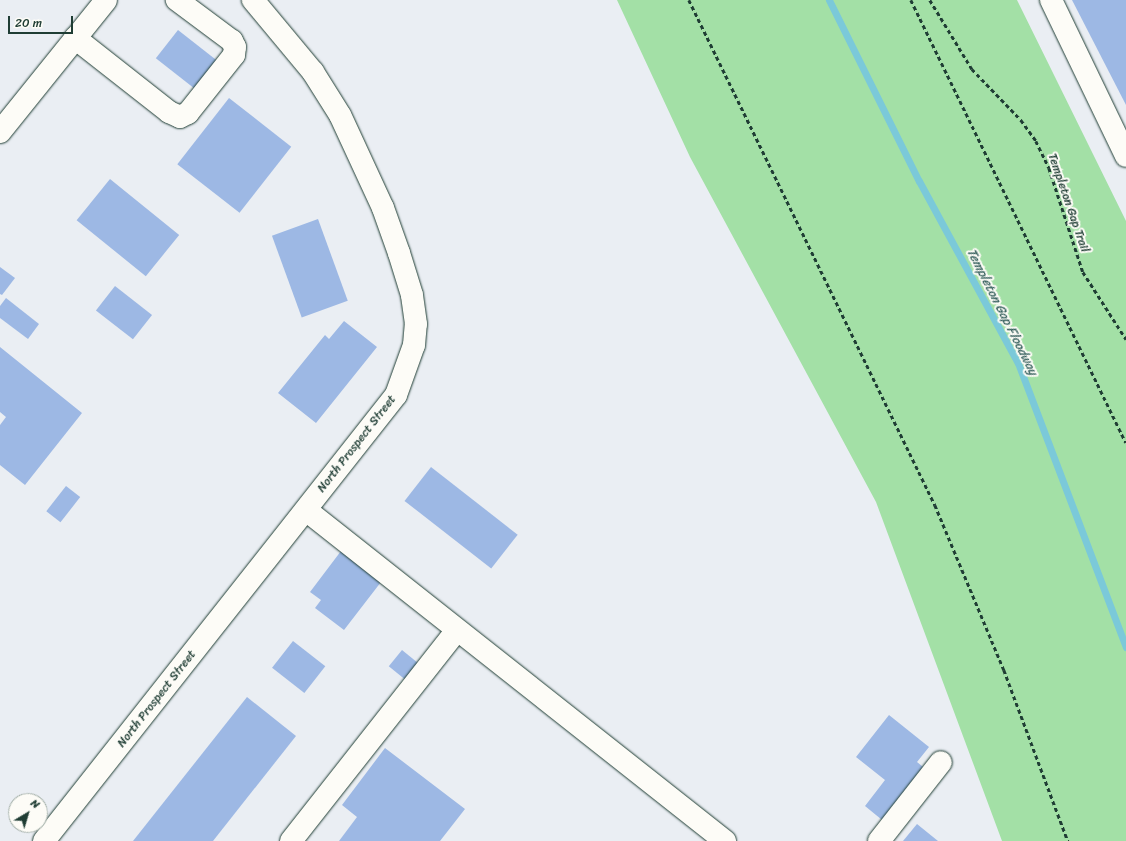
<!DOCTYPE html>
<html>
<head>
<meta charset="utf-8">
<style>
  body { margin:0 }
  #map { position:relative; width:1126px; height:841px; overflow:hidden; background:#eaeef3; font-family:Sriracha,sans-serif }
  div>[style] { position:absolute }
  .green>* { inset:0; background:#a3e0a6 }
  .stream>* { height:7px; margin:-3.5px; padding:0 3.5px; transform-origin:3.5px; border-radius:3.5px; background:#7bc9d9 }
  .building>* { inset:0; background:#9db8e4; transform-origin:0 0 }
  .path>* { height:2.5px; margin-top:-1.25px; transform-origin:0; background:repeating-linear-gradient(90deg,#1f3d34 0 4px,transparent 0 7px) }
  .roads { filter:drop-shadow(0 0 1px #1f3d34) drop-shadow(0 0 1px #1f3d34) }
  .minor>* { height:22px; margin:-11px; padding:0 11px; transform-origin:11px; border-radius:11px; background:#fdfcf7 }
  span { translate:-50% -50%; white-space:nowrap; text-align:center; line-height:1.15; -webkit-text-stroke:4px #fdfcf7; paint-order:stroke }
  .street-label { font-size:12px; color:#1f3d34 }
  .water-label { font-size:13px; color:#36605d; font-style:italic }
  .north { position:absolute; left:8px; top:793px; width:40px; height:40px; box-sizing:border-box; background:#fdfcf7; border:1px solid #a4b0a9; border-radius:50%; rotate:38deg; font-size:11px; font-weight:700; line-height:16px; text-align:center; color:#1f3d34 }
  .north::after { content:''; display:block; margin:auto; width:14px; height:18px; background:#1f3d34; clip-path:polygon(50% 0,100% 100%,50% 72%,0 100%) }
  .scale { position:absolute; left:8px; top:16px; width:65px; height:18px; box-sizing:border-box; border:2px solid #1f3d34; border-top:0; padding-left:5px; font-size:12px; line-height:14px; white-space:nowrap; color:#1f3d34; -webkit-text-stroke:3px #fdfcf7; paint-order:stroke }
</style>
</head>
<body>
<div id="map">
  <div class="green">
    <div style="clip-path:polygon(617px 0,1017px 0,1126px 221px,1126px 841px,1002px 841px,876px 502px,690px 157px)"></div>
  </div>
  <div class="stream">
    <div style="left:829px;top:0;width:202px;rotate:63.6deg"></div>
    <div style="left:919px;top:181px;width:207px;rotate:61.5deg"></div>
    <div style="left:1018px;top:363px;width:304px;rotate:69.2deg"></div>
  </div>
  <div class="building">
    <div style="clip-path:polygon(1072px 0,1126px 0,1126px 105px)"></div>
    <div style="left:178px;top:30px;width:51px;height:36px;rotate:38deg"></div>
    <div style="left:229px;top:98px;width:79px;height:84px;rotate:38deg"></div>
    <div style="left:110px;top:179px;width:89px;height:53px;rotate:39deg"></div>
    <div style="left:318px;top:219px;width:87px;height:49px;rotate:70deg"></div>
    <div style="clip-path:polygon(0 267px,15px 278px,2px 295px,0 294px)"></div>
    <div style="left:115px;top:286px;width:47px;height:31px;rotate:38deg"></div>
    <div style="clip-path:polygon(6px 298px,39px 324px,28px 339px,0 318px,0 306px)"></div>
    <div style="clip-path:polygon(344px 321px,377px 347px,316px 423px,278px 393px,325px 335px,329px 339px)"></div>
    <div style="clip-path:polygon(0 347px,82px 413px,25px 485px,0 465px,0 425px,6px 417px,0 412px)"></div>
    <div style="left:431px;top:467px;width:110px;height:43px;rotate:38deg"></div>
    <div style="left:66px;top:486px;width:18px;height:32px;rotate:38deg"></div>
    <div style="clip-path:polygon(341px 551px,381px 582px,344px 630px,315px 608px,321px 600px,310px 592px)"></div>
    <div style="left:293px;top:641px;width:41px;height:34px;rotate:38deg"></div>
    <div style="left:402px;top:650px;width:21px;height:21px;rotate:39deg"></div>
    <div style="clip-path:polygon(247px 697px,296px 736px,213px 841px,133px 841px)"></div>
    <div style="clip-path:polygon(889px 715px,929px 747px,917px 762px,928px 771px,887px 824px,865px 806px,885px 780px,856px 757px)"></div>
    <div style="clip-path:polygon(385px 748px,465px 809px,440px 841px,339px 841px,357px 817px,342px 805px)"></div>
    <div style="clip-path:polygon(917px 824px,938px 841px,903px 841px)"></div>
  </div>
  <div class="path">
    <div style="left:689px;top:0;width:562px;rotate:64.03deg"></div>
    <div style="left:935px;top:505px;width:179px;rotate:67.3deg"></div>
    <div style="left:1004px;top:670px;width:183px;rotate:69.5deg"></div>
    <div style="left:911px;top:0;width:492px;rotate:64.1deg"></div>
    <div style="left:930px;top:0;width:81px;rotate:58.7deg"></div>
    <div style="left:972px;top:69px;width:71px;rotate:46.1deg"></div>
    <div style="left:1021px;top:120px;width:26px;rotate:54deg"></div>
    <div style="left:1036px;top:141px;width:30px;rotate:64deg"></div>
    <div style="left:1049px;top:168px;width:109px;rotate:71.9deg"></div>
    <div style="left:1083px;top:272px;width:80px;rotate:57.3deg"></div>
  </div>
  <div class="roads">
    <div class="minor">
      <div style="left:1051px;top:0;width:173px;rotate:64.3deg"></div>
      <div style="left:75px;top:38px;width:120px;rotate:38.2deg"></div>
      <div style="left:169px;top:112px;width:12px;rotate:24deg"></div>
      <div style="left:180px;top:117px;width:9px;rotate:-27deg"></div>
      <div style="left:188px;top:113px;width:74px;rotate:-51.6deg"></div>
      <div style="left:234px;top:55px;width:8px;rotate:-83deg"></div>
      <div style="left:235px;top:47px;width:7px;rotate:-117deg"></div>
      <div style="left:232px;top:41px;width:69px;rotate:-143.3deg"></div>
      <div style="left:0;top:132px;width:169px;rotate:-51.2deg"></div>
      <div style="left:306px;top:510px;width:534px;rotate:38.31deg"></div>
      <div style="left:44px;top:841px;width:568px;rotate:-51.72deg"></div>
      <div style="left:396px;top:395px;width:53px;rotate:-70.2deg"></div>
      <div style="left:414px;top:345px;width:21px;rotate:-85deg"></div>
      <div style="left:416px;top:324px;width:29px;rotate:-98deg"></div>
      <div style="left:412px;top:295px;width:44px;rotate:-107.2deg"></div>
      <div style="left:399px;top:253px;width:48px;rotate:-109.6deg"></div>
      <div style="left:383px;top:208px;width:102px;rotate:-114.8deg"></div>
      <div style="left:340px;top:115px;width:51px;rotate:-122.1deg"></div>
      <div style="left:313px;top:72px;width:94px;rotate:-129.8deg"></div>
      <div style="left:291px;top:841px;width:268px;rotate:-51.8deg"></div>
      <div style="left:879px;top:841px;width:100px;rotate:-51.9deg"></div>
    </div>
  </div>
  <div class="street-label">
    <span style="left:1068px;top:203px;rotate:71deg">Templeton Gap Trail</span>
    <span style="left:357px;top:444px;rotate:-52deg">North Prospect Street</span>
    <span style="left:157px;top:699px;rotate:-52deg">North Prospect Street</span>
  </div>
  <div class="water-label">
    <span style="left:1002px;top:312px;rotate:63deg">Templeton Gap Floodway</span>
  </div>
  <div class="north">N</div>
  <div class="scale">20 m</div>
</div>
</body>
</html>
